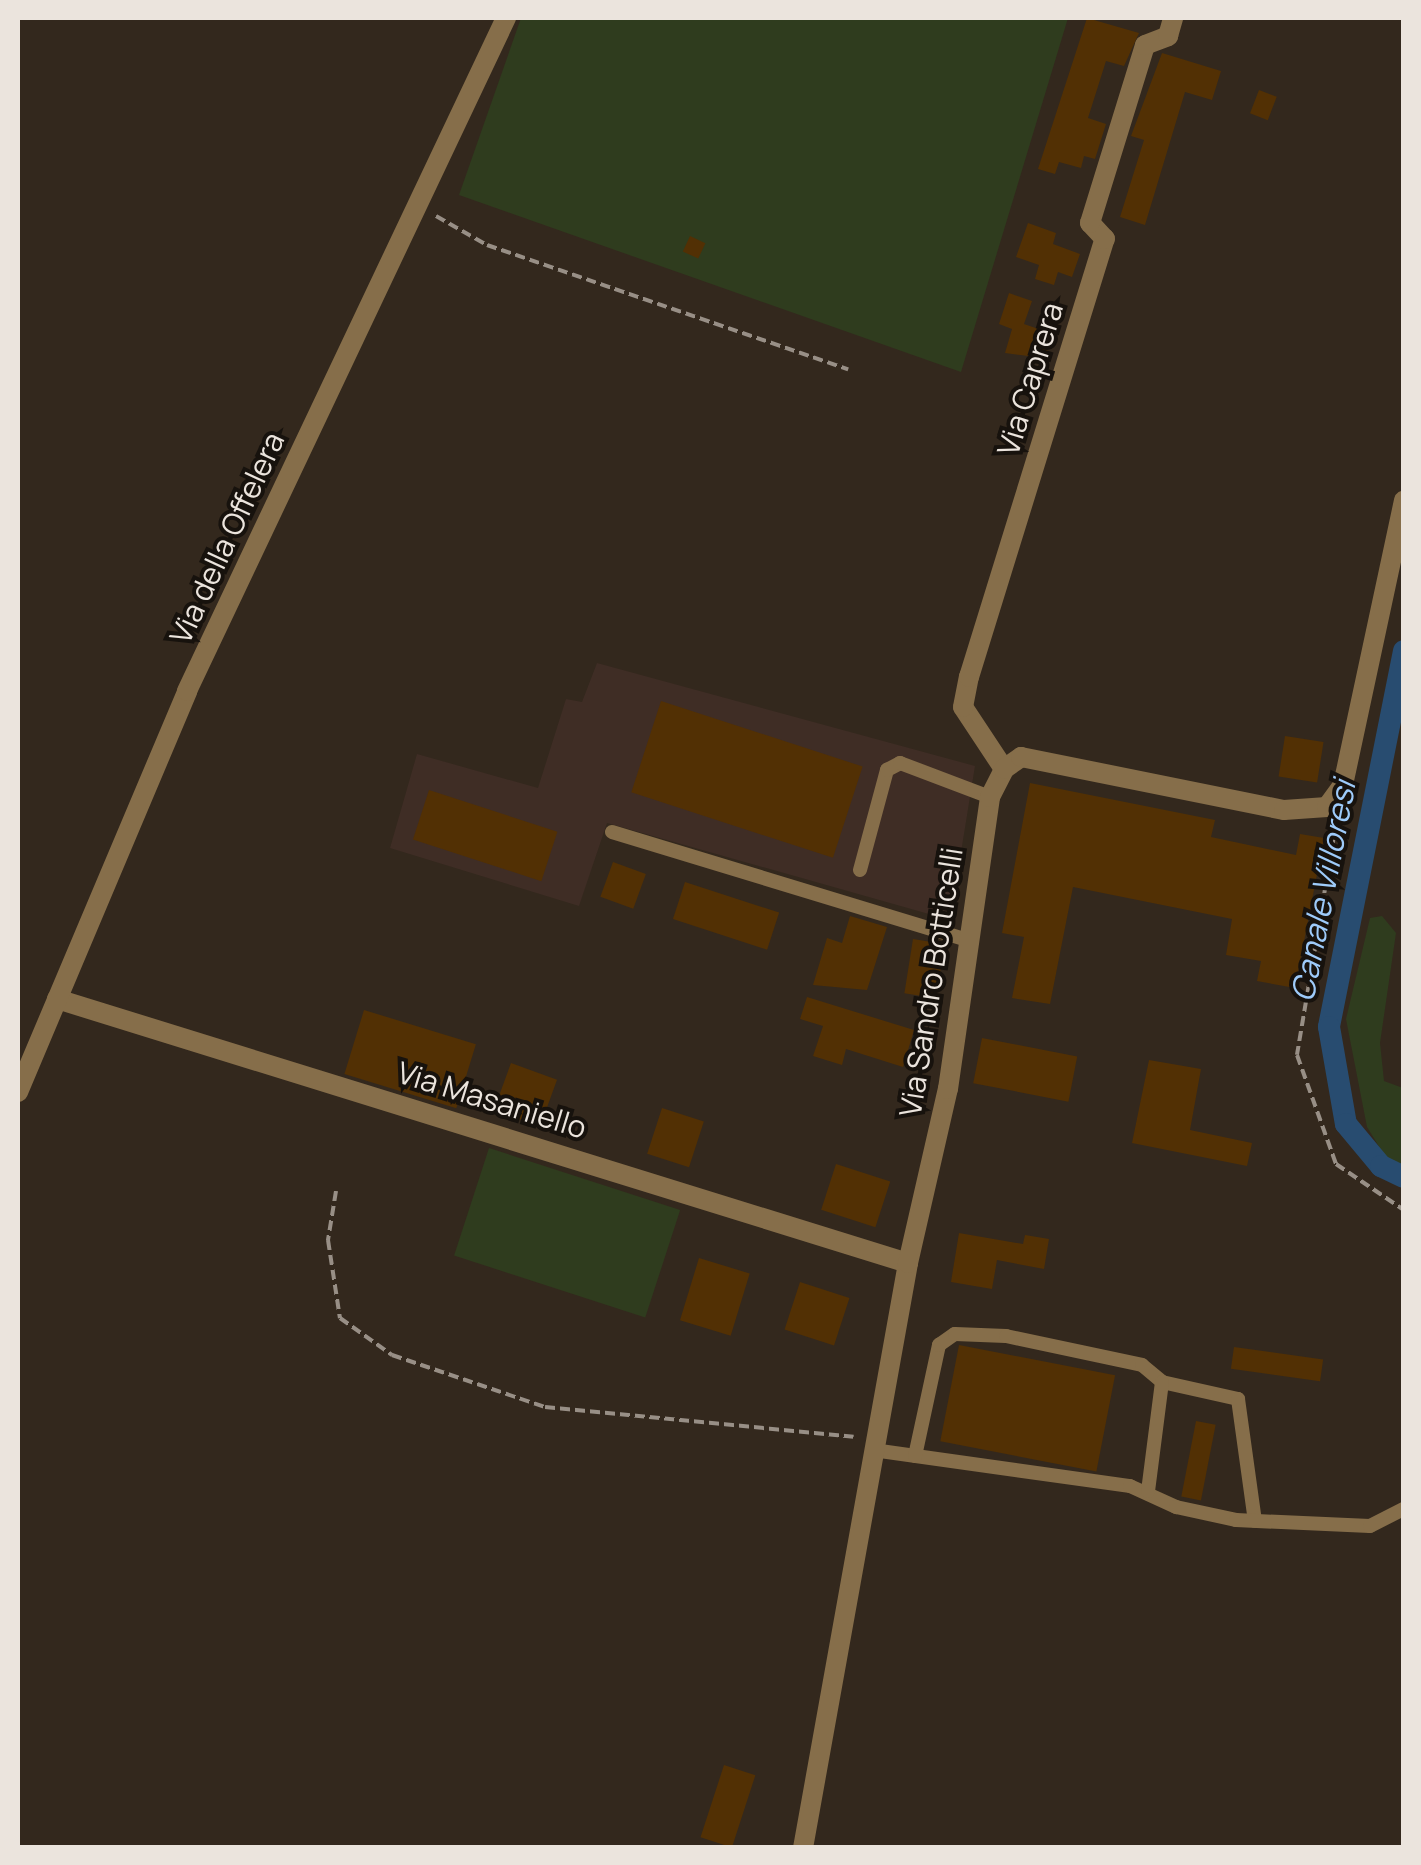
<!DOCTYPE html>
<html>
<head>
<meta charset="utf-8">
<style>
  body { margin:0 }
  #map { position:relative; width:1421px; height:1865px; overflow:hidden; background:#33281d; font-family:Manrope,sans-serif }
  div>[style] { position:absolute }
  .industrial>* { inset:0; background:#3f2d25 }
  .green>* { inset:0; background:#2f3c1e; transform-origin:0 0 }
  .canal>* { height:22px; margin:-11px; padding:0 11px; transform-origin:11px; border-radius:11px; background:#284c70 }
  .building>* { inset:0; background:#523004; transform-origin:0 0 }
  .path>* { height:4px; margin-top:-2px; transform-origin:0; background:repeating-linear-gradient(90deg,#988f86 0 10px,transparent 0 15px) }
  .service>* { height:14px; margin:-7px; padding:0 7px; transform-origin:7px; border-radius:7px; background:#866e4a }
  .minor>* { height:20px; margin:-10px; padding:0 10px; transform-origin:10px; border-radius:10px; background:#866e4a }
  .tertiary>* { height:20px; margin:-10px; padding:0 10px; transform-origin:10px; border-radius:10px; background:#866e4a }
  span { translate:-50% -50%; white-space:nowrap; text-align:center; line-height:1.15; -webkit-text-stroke:8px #17120d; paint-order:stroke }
  .street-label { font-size:30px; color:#ebe4dd }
  .water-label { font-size:32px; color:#9ecbfa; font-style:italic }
  .frame { position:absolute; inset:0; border:20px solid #ebe4dd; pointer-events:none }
</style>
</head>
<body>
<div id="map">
  <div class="industrial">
    <div style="clip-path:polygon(597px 663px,975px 766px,950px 920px,607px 823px,579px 906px,390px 848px,417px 754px,538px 788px,566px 699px,582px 702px)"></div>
  </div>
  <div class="green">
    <div style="clip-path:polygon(521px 18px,1068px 18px,961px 372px,459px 195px)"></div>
    <div style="clip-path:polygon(1382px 916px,1396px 933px,1380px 1043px,1384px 1081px,1403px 1088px,1403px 1167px,1385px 1156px,1367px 1127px,1346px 1019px,1370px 918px)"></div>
    <div style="left:489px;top:1148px;width:201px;height:113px;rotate:18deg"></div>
  </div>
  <div class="canal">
    <div style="left:1404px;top:651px;width:383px;rotate:101.3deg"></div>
    <div style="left:1329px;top:1027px;width:98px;rotate:80.1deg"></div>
    <div style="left:1346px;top:1124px;width:55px;rotate:50.2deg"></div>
    <div style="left:1381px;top:1166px;width:25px;rotate:26deg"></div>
  </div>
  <div class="building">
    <div style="clip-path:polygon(1087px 18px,1139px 33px,1124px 66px,1106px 61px,1088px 118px,1106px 124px,1095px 159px,1084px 156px,1081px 168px,1059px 162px,1055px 174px,1038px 169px)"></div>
    <div style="clip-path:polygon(1162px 53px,1221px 71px,1212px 100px,1185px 92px,1145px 225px,1120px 217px,1144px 140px,1131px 136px)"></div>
    <div style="left:1259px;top:90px;width:19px;height:25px;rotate:21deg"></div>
    <div style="clip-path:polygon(1028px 223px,1056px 233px,1053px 244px,1080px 254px,1072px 277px,1058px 272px,1054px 285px,1035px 279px,1039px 265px,1016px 257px)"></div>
    <div style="left:690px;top:236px;width:17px;height:17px;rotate:25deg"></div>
    <div style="clip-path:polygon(1009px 293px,1032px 301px,1024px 324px,1053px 334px,1045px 358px,1005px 353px,1012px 329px,999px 324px)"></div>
    <div style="left:661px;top:701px;width:212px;height:96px;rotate:18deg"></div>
    <div style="left:1285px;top:736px;width:39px;height:41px;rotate:9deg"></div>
    <div style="clip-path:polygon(1030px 783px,1215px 820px,1211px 837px,1296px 855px,1300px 834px,1324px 838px,1295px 988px,1257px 981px,1261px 961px,1226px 955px,1232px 919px,1073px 887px,1050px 1004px,1012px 998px,1024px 937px,1002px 933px)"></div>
    <div style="left:429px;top:790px;width:135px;height:52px;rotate:18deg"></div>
    <div style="left:613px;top:862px;width:35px;height:37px;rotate:20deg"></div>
    <div style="left:685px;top:882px;width:99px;height:39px;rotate:18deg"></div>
    <div style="clip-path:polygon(850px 916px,887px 927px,867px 990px,813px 985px,827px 938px,842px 943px)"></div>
    <div style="left:913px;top:939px;width:32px;height:55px;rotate:9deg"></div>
    <div style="clip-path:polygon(807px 997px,914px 1030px,903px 1067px,846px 1049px,842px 1065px,813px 1056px,823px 1026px,800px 1019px)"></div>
    <div style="left:364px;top:1010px;width:117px;height:67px;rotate:17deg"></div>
    <div style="left:982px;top:1038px;width:97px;height:46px;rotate:11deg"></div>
    <div style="clip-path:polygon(1149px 1060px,1201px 1069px,1190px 1130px,1252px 1143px,1247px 1166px,1132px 1143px)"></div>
    <div style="left:511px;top:1063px;width:49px;height:50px;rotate:20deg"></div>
    <div style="left:662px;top:1108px;width:44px;height:48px;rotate:18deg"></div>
    <div style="left:836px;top:1164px;width:57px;height:48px;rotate:18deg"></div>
    <div style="clip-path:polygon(959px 1233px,1023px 1244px,1025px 1235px,1049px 1239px,1044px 1269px,997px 1260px,992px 1289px,951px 1282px)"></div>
    <div style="left:699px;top:1258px;width:53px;height:65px;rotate:17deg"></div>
    <div style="left:800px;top:1282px;width:52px;height:50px;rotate:18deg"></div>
    <div style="left:959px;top:1345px;width:159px;height:98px;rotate:11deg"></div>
    <div style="left:1234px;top:1347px;width:90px;height:22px;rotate:8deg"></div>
    <div style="left:1196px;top:1421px;width:20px;height:77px;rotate:11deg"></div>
    <div style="left:724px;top:1765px;width:33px;height:76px;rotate:18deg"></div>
  </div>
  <div class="path">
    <div style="left:436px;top:216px;width:59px;rotate:29.6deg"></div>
    <div style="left:487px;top:245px;width:382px;rotate:19deg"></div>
    <div style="left:1336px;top:824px;width:234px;rotate:99.6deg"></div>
    <div style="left:1297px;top:1055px;width:116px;rotate:70.3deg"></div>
    <div style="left:1336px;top:1164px;width:82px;rotate:34.1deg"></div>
    <div style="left:336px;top:1191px;width:50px;rotate:99.3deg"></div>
    <div style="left:328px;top:1240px;width:79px;rotate:81.3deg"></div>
    <div style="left:340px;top:1318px;width:64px;rotate:35.4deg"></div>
    <div style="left:392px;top:1355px;width:162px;rotate:18.8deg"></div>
    <div style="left:545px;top:1407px;width:310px;rotate:5.5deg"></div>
  </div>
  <div class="service">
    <div style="left:612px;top:832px;width:374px;rotate:16.9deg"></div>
    <div style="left:860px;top:870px;width:104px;rotate:-74.9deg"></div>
    <div style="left:887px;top:770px;width:15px;rotate:-28deg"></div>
    <div style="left:900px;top:763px;width:96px;rotate:20.7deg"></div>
    <div style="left:1162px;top:1382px;width:78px;rotate:12.6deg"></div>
    <div style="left:1238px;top:1399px;width:123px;rotate:82.1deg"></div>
    <div style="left:873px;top:1450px;width:260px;rotate:8deg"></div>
    <div style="left:1130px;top:1486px;width:51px;rotate:24.5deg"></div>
    <div style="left:1176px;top:1507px;width:61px;rotate:12.2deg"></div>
    <div style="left:1236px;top:1520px;width:134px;rotate:2.6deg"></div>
    <div style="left:1370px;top:1526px;width:38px;rotate:-27deg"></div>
    <div style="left:915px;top:1456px;width:114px;rotate:-77.8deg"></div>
    <div style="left:939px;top:1345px;width:19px;rotate:-35deg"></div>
    <div style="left:955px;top:1334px;width:51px;rotate:2.2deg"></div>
    <div style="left:1006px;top:1336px;width:139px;rotate:12deg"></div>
    <div style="left:1142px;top:1365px;width:26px;rotate:40deg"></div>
    <div style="left:1162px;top:1382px;width:110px;rotate:97.3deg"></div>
  </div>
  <div class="minor">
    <div style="left:1004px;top:769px;width:74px;rotate:-123.5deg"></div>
    <div style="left:963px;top:707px;width:31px;rotate:-79deg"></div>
    <div style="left:969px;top:677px;width:459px;rotate:-72.8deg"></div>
    <div style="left:1105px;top:239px;width:22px;rotate:-133deg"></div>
    <div style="left:1090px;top:223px;width:186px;rotate:-72.8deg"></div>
    <div style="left:1145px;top:45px;width:25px;rotate:-21deg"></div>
    <div style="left:1168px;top:36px;width:19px;rotate:-74deg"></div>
    <div style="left:57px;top:999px;width:891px;rotate:17.24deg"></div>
    <div style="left:803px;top:1848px;width:594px;rotate:-79.82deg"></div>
    <div style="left:908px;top:1263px;width:179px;rotate:-77.1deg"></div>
    <div style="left:948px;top:1089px;width:295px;rotate:-81.8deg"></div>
    <div style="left:990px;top:797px;width:31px;rotate:-63deg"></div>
    <div style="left:1004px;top:769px;width:21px;rotate:-35deg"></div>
    <div style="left:1021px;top:757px;width:268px;rotate:11.4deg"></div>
    <div style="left:1284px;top:810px;width:43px;rotate:-4deg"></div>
    <div style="left:1327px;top:807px;width:27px;rotate:-54deg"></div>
    <div style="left:1343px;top:785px;width:291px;rotate:-77.9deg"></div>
  </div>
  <div class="tertiary">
    <div style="left:18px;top:1092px;width:435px;rotate:-67.1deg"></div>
    <div style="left:187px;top:691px;width:745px;rotate:-64.64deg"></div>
  </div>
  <div class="street-label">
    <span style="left:1030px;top:379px;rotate:-73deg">Via Caprera</span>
    <span style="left:227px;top:538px;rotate:-65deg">Via della Offelera</span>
    <span style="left:931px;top:982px;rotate:-81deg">Via Sandro Botticelli</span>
    <span style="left:492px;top:1100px;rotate:17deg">Via Masaniello</span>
  </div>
  <div class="water-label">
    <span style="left:1323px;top:891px;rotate:-79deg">Canale Villoresi</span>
  </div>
  <div class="frame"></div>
</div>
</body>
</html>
